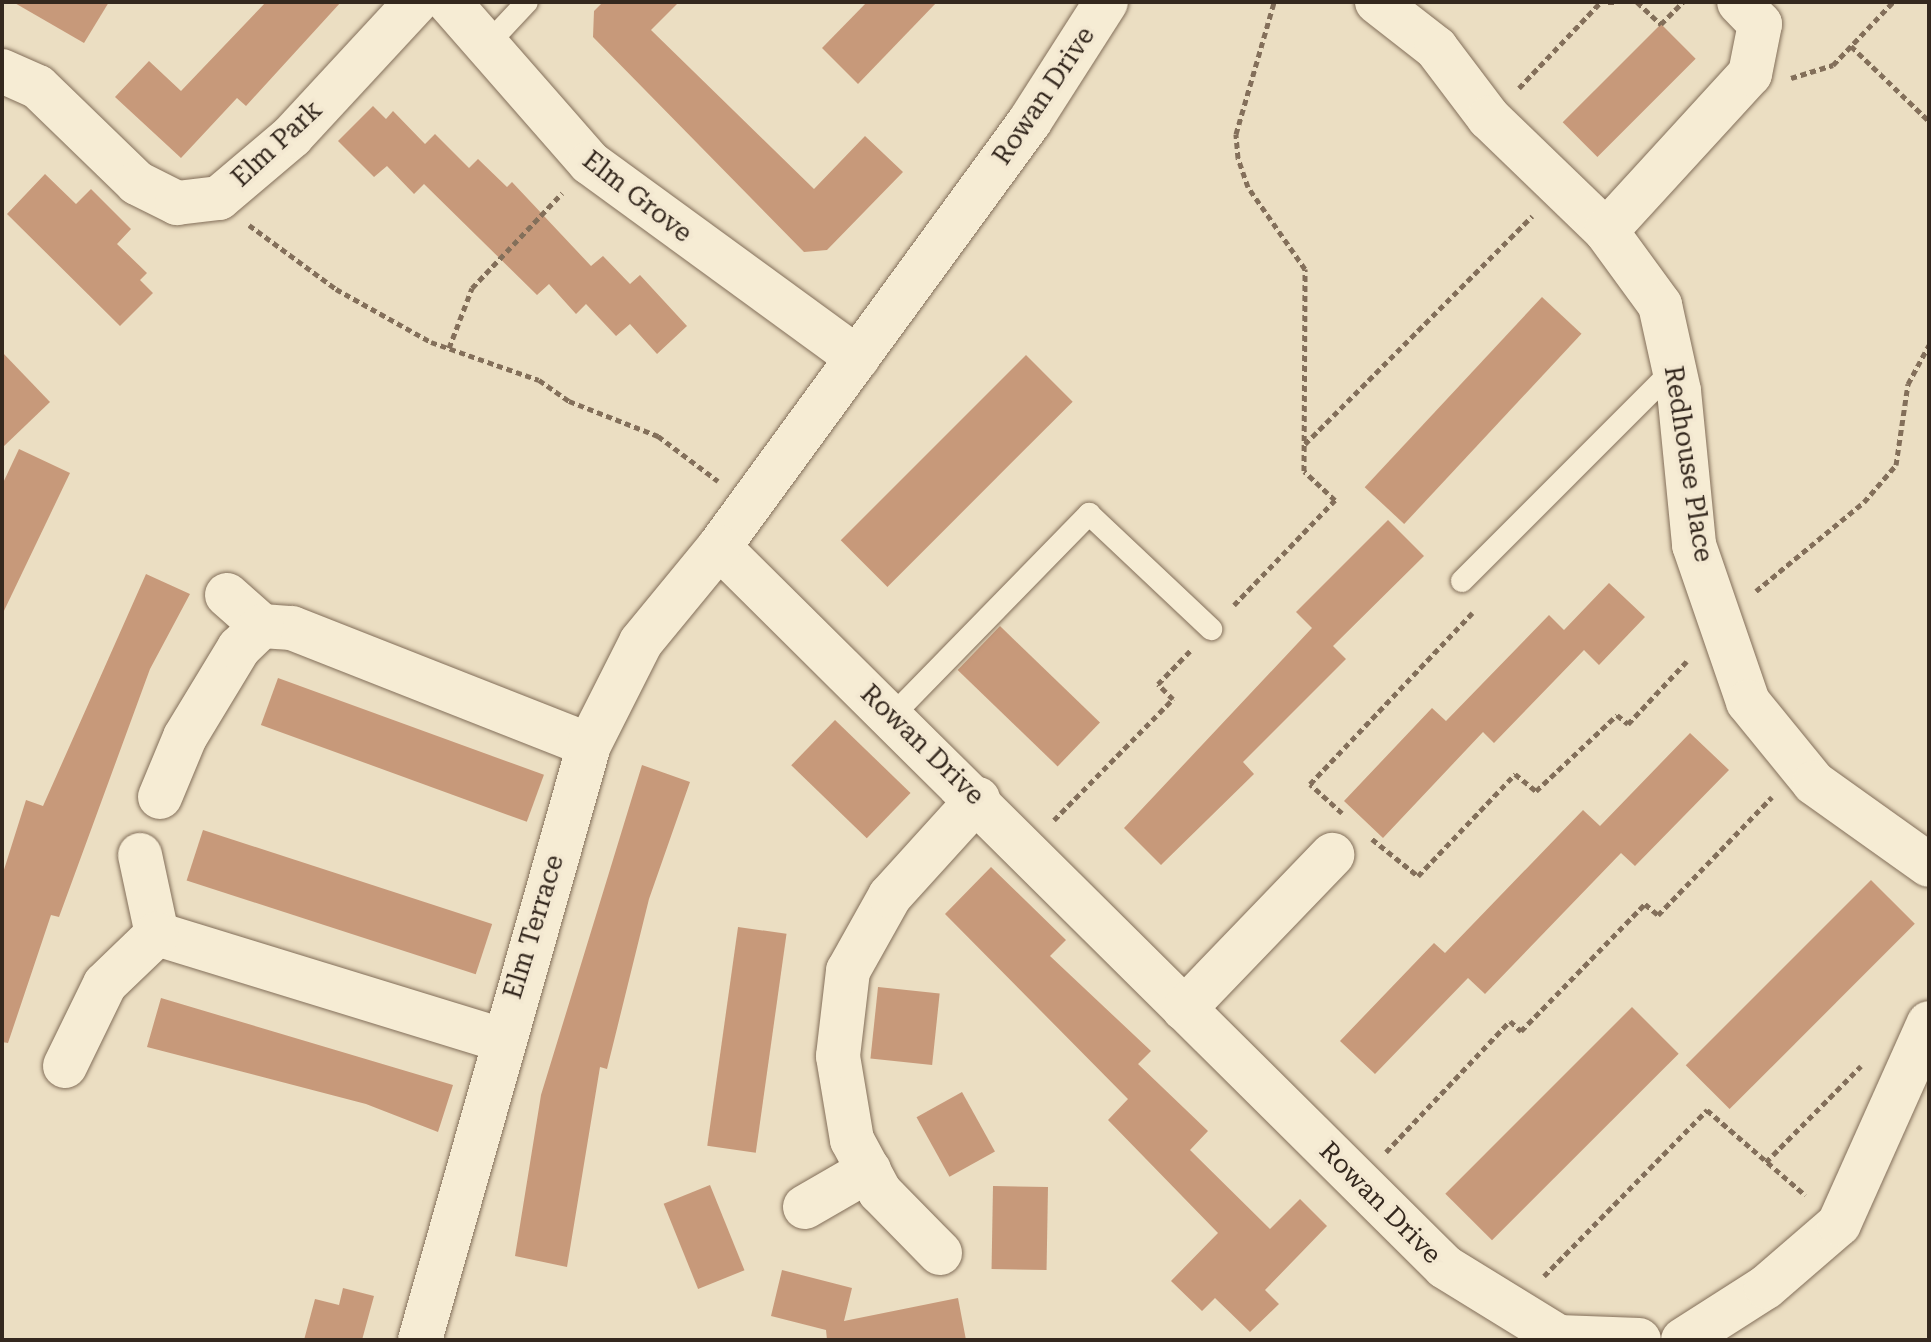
<!DOCTYPE html>
<html>
<head>
<meta charset="utf-8">
<style>
  body { margin:0 }
  #map { position:relative; width:1931px; height:1342px; overflow:hidden; background:#ebdec2; font-family:"Roboto Serif",serif }
  div>[style] { position:absolute }
  .building>* { inset:0; background:#c7997a; transform-origin:0 0 }
  .path>* { height:5px; margin-top:-2.5px; transform-origin:0; background:repeating-linear-gradient(90deg,#836f5a 0 6px,transparent 0 10px) }
  .roads { filter:drop-shadow(0 0 2px #836f5a) drop-shadow(0 0 2px #836f5a) }
  .service>* { height:22px; margin:-11px; padding:0 11px; transform-origin:11px; border-radius:11px; background:#f6ecd4 }
  .minor>* { height:44px; margin:-22px; padding:0 22px; transform-origin:22px; border-radius:22px; background:#f6ecd4 }
  span { translate:-50% -50%; white-space:nowrap; text-align:center; line-height:1.15; -webkit-text-stroke:7px #f3e8d1; paint-order:stroke }
  .street-label { font-size:26px; color:#34281e }
  .frame { position:absolute; inset:0; border:4px solid #34281e; pointer-events:none }
</style>
</head>
<body>
<div id="map">
  <div class="building">
    <div style="clip-path:polygon(13px 2px,109px 2px,84px 43px)"></div>
    <div style="clip-path:polygon(266px 2px,341px 2px,246px 106px,237px 98px,181px 158px,115px 97px,149px 61px,181px 91px)"></div>
    <div style="clip-path:polygon(603px 2px,679px 2px,651px 30px,814px 189px,865px 136px,903px 172px,827px 250px,804px 252px,593px 37px,594px 11px)"></div>
    <div style="clip-path:polygon(867px 2px,937px 2px,858px 84px,822px 48px)"></div>
    <div style="left:1661px;top:24px;width:49px;height:139px;rotate:45deg"></div>
    <div style="clip-path:polygon(373px 106px,386px 119px,393px 111px,425px 144px,435px 134px,469px 168px,478px 159px,507px 187px,512px 182px,591px 266px,603px 256px,630px 284px,640px 275px,687px 326px,657px 354px,630px 324px,616px 336px,586px 304px,576px 314px,549px 284px,537px 295px,424px 184px,414px 194px,387px 166px,374px 177px,338px 141px)"></div>
    <div style="clip-path:polygon(45px 174px,76px 204px,91px 189px,131px 229px,117px 244px,147px 273px,140px 280px,153px 293px,120px 326px,7px 214px)"></div>
    <div style="left:1542px;top:297px;width:54px;height:260px;rotate:43deg"></div>
    <div style="clip-path:polygon(2px 352px,50px 402px,2px 448px)"></div>
    <div style="left:1026px;top:355px;width:66px;height:262px;rotate:45deg"></div>
    <div style="clip-path:polygon(19px 449px,70px 473px,2px 615px,2px 485px)"></div>
    <div style="clip-path:polygon(1388px 520px,1424px 556px,1333px 646px,1346px 659px,1243px 762px,1254px 774px,1161px 865px,1124px 828px,1312px 628px,1296px 612px)"></div>
    <div style="clip-path:polygon(146px 574px,190px 594px,150px 669px,59px 917px,51px 915px,8px 1043px,2px 1042px,2px 876px,26px 800px,43px 806px)"></div>
    <div style="clip-path:polygon(1609px 583px,1645px 617px,1599px 665px,1584px 650px,1494px 743px,1483px 732px,1383px 838px,1344px 801px,1432px 708px,1446px 721px,1549px 615px,1564px 630px)"></div>
    <div style="left:1000px;top:626px;width:139px;height:61px;rotate:44deg"></div>
    <div style="left:278px;top:678px;width:283px;height:50px;rotate:20deg"></div>
    <div style="left:835px;top:720px;width:105px;height:63px;rotate:44deg"></div>
    <div style="clip-path:polygon(1690px 733px,1729px 770px,1635px 866px,1621px 853px,1485px 994px,1468px 978px,1375px 1074px,1340px 1041px,1434px 943px,1445px 953px,1583px 810px,1600px 826px)"></div>
    <div style="clip-path:polygon(642px 765px,690px 782px,649px 899px,607px 1069px,600px 1067px,567px 1267px,515px 1256px,541px 1095px)"></div>
    <div style="left:203px;top:830px;width:304px;height:53px;rotate:18deg"></div>
    <div style="clip-path:polygon(991px 867px,1066px 940px,1050px 956px,1151px 1051px,1138px 1064px,1208px 1131px,1190px 1150px,1270px 1229px,1300px 1199px,1327px 1226px,1265px 1290px,1279px 1304px,1250px 1332px,1215px 1298px,1202px 1311px,1171px 1281px,1218px 1233px,1108px 1120px,1128px 1099px,945px 914px)"></div>
    <div style="left:1871px;top:880px;width:62px;height:262px;rotate:45deg"></div>
    <div style="left:738px;top:927px;width:49px;height:221px;rotate:8deg"></div>
    <div style="left:878px;top:987px;width:62px;height:72px;rotate:6deg"></div>
    <div style="clip-path:polygon(161px 998px,453px 1085px,438px 1132px,366px 1104px,147px 1047px)"></div>
    <div style="left:1632px;top:1007px;width:66px;height:264px;rotate:45deg"></div>
    <div style="left:962px;top:1092px;width:68px;height:52px;rotate:61deg"></div>
    <div style="left:710px;top:1185px;width:92px;height:50px;rotate:68deg"></div>
    <div style="left:993px;top:1186px;width:55px;height:83px;rotate:1deg"></div>
    <div style="clip-path:polygon(782px 1270px,852px 1288px,844px 1321px,958px 1298px,966px 1340px,827px 1340px,826px 1330px,771px 1316px)"></div>
    <div style="clip-path:polygon(343px 1288px,374px 1296px,362px 1340px,304px 1340px,315px 1299px,339px 1305px)"></div>
  </div>
  <div class="path">
    <div style="left:1608px;top:2px;width:8px"></div>
    <div style="left:1637px;top:2px;width:33px;rotate:43deg"></div>
    <div style="left:1661px;top:24px;width:31px;rotate:-45deg"></div>
    <div style="left:1851px;top:46px;width:108px;rotate:43.9deg"></div>
    <div style="left:1791px;top:78px;width:44px;rotate:-17.2deg"></div>
    <div style="left:1833px;top:65px;width:87px;rotate:-46.4deg"></div>
    <div style="left:1519px;top:88px;width:119px;rotate:-46.4deg"></div>
    <div style="left:249px;top:225px;width:108px;rotate:36.3deg"></div>
    <div style="left:336px;top:289px;width:109px;rotate:29.2deg"></div>
    <div style="left:431px;top:342px;width:114px;rotate:19.4deg"></div>
    <div style="left:539px;top:380px;width:37px;rotate:35deg"></div>
    <div style="left:569px;top:401px;width:96px;rotate:21.5deg"></div>
    <div style="left:658px;top:436px;width:75px;rotate:36.9deg"></div>
    <div style="left:449px;top:348px;width:64px;rotate:-69deg"></div>
    <div style="left:472px;top:288px;width:131px;rotate:-46.5deg"></div>
    <div style="left:1305px;top:444px;width:322px;rotate:-45.1deg"></div>
    <div style="left:1756px;top:591px;width:140px;rotate:-39.5deg"></div>
    <div style="left:1864px;top:502px;width:49px;rotate:-49.1deg"></div>
    <div style="left:1896px;top:465px;width:82px;rotate:-81.6deg"></div>
    <div style="left:1908px;top:384px;width:44px;rotate:-61.7deg"></div>
    <div style="left:1234px;top:605px;width:146px;rotate:-46.1deg"></div>
    <div style="left:1335px;top:500px;width:42px;rotate:-136.9deg"></div>
    <div style="left:1304px;top:471px;width:202px;rotate:-89.7deg"></div>
    <div style="left:1305px;top:269px;width:100px;rotate:-124.8deg"></div>
    <div style="left:1248px;top:187px;width:31px;rotate:-109deg"></div>
    <div style="left:1238px;top:158px;width:24px;rotate:-95deg"></div>
    <div style="left:1236px;top:134px;width:137px;rotate:-73.9deg"></div>
    <div style="left:1342px;top:813px;width:43px;rotate:-137.8deg"></div>
    <div style="left:1310px;top:784px;width:236px;rotate:-46.5deg"></div>
    <div style="left:1054px;top:820px;width:170px;rotate:-45.5deg"></div>
    <div style="left:1173px;top:699px;width:21px;rotate:-135deg"></div>
    <div style="left:1158px;top:684px;width:47px;rotate:-45.9deg"></div>
    <div style="left:1372px;top:839px;width:59px;rotate:38.8deg"></div>
    <div style="left:1418px;top:876px;width:141px;rotate:-46.4deg"></div>
    <div style="left:1515px;top:774px;width:27px;rotate:39deg"></div>
    <div style="left:1536px;top:791px;width:111px;rotate:-43.2deg"></div>
    <div style="left:1617px;top:715px;width:14px;rotate:39deg"></div>
    <div style="left:1628px;top:724px;width:86px;rotate:-46.9deg"></div>
    <div style="left:1386px;top:1152px;width:180px;rotate:-46.6deg"></div>
    <div style="left:1510px;top:1021px;width:15px;rotate:42deg"></div>
    <div style="left:1521px;top:1031px;width:177px;rotate:-45.7deg"></div>
    <div style="left:1645px;top:904px;width:17px;rotate:40deg"></div>
    <div style="left:1658px;top:915px;width:164px;rotate:-46deg"></div>
    <div style="left:1766px;top:1162px;width:135px;rotate:-45.3deg"></div>
    <div style="left:1544px;top:1276px;width:233px;rotate:-45.5deg"></div>
    <div style="left:1707px;top:1110px;width:130px;rotate:40.9deg"></div>
  </div>
  <div class="roads">
    <div class="service">
      <div style="left:483px;top:49px;width:64px;rotate:-46.9deg"></div>
      <div style="left:1462px;top:581px;width:300px;rotate:-45deg"></div>
      <div style="left:891px;top:717px;width:284px;rotate:-45.7deg"></div>
      <div style="left:1089px;top:514px;width:168px;rotate:43.3deg"></div>
    </div>
    <div class="minor">
      <div style="left:449px;top:2px;width:214px;rotate:48.8deg"></div>
      <div style="left:590px;top:163px;width:331px;rotate:36.1deg"></div>
      <div style="left:1106px;top:2px;width:141px;rotate:122.6deg"></div>
      <div style="left:1030px;top:121px;width:527px;rotate:126.13deg"></div>
      <div style="left:719px;top:547px;width:1022px;rotate:44.76deg"></div>
      <div style="left:1445px;top:1267px;width:134px;rotate:31.6deg"></div>
      <div style="left:1559px;top:1337px;width:80px;rotate:2.1deg"></div>
      <div style="left:1377px;top:2px;width:75px;rotate:37.9deg"></div>
      <div style="left:1436px;top:48px;width:88px;rotate:52.9deg"></div>
      <div style="left:1489px;top:118px;width:163px;rotate:44deg"></div>
      <div style="left:1606px;top:231px;width:92px;rotate:53.9deg"></div>
      <div style="left:1660px;top:305px;width:88px;rotate:77.5deg"></div>
      <div style="left:1679px;top:391px;width:155px;rotate:84.4deg"></div>
      <div style="left:1694px;top:545px;width:166px;rotate:71deg"></div>
      <div style="left:1748px;top:702px;width:104px;rotate:50.8deg"></div>
      <div style="left:1814px;top:783px;width:141px;rotate:35.5deg"></div>
      <div style="left:2px;top:71px;width:39px;rotate:24deg"></div>
      <div style="left:38px;top:87px;width:138px;rotate:44.1deg"></div>
      <div style="left:137px;top:183px;width:45px;rotate:26.6deg"></div>
      <div style="left:177px;top:203px;width:42px;rotate:-6.8deg"></div>
      <div style="left:219px;top:198px;width:96px;rotate:-40.3deg"></div>
      <div style="left:292px;top:136px;width:183px;rotate:-47.2deg"></div>
      <div style="left:1606px;top:231px;width:213px;rotate:-47.5deg"></div>
      <div style="left:1750px;top:74px;width:51px;rotate:-78.7deg"></div>
      <div style="left:1760px;top:24px;width:30px;rotate:-134deg"></div>
      <div style="left:227px;top:595px;width:47px;rotate:41.5deg"></div>
      <div style="left:262px;top:626px;width:30px;rotate:4deg"></div>
      <div style="left:292px;top:628px;width:319px;rotate:21.5deg"></div>
      <div style="left:160px;top:797px;width:65px;rotate:-67.4deg"></div>
      <div style="left:185px;top:737px;width:104px;rotate:-58.8deg"></div>
      <div style="left:239px;top:648px;width:32px;rotate:-44deg"></div>
      <div style="left:140px;top:855px;width:81px;rotate:77.9deg"></div>
      <div style="left:157px;top:934px;width:360px;rotate:17.1deg"></div>
      <div style="left:1184px;top:1009px;width:214px;rotate:-46.1deg"></div>
      <div style="left:65px;top:1066px;width:91px;rotate:-64deg"></div>
      <div style="left:105px;top:984px;width:72px;rotate:-43.9deg"></div>
      <div style="left:805px;top:1207px;width:74px;rotate:-30deg"></div>
      <div style="left:940px;top:1253px;width:86px;rotate:-134.5deg"></div>
      <div style="left:880px;top:1192px;width:59px;rotate:-118.3deg"></div>
      <div style="left:852px;top:1140px;width:85px;rotate:-99.5deg"></div>
      <div style="left:838px;top:1056px;width:86px;rotate:-83.3deg"></div>
      <div style="left:848px;top:971px;width:86px;rotate:-60.8deg"></div>
      <div style="left:890px;top:896px;width:131px;rotate:-47.8deg"></div>
      <div style="left:420px;top:1340px;width:619px;rotate:-74.14deg"></div>
      <div style="left:589px;top:745px;width:115px;rotate:-63.2deg"></div>
      <div style="left:641px;top:642px;width:123px;rotate:-50.6deg"></div>
      <div style="left:1683px;top:1340px;width:98px;rotate:-32.6deg"></div>
      <div style="left:1766px;top:1287px;width:96px;rotate:-40.8deg"></div>
      <div style="left:1839px;top:1224px;width:220px;rotate:-65.9deg"></div>
    </div>
  </div>
  <div class="street-label">
    <span style="left:1044px;top:96px;rotate:-56deg">Rowan Drive</span>
    <span style="left:277px;top:144px;rotate:-43deg">Elm Park</span>
    <span style="left:637px;top:197px;rotate:38deg">Elm Grove</span>
    <span style="left:1688px;top:464px;rotate:81deg">Redhouse Place</span>
    <span style="left:922px;top:745px;rotate:44deg">Rowan Drive</span>
    <span style="left:534px;top:927px;rotate:-73deg">Elm Terrace</span>
    <span style="left:1380px;top:1203px;rotate:45deg">Rowan Drive</span>
  </div>
  <div class="frame"></div>
</div>
</body>
</html>
